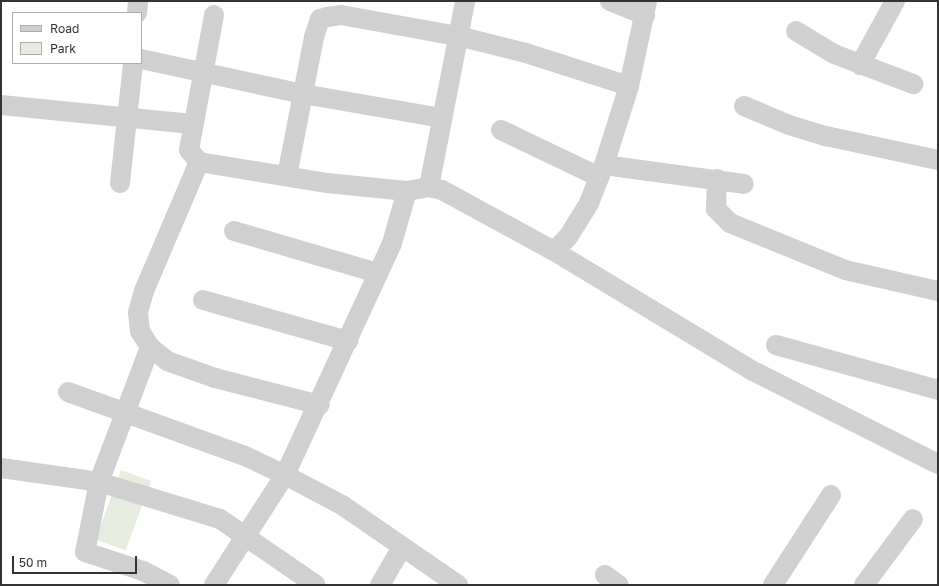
<!DOCTYPE html>
<html>
<head>
<meta charset="utf-8">
<style>
  body { margin:0 }
  #map { position:relative; width:939px; height:586px; overflow:hidden; background:#fff; font-family:"Golos Text",sans-serif }
  div>[style] { position:absolute }
  .green>* { inset:0; background:#e6ecdf; transform-origin:0 0 }
  .minor>* { height:20px; margin:-10px; padding:0 10px; transform-origin:10px; border-radius:10px; background:#d0d0d0 }
  span { translate:-50% -50%; white-space:nowrap; text-align:center; line-height:1.15; -webkit-text-stroke:4px #fff; paint-order:stroke }
  .frame { position:absolute; inset:0; border:2px solid #333; pointer-events:none }
  .legend { position:absolute; left:12px; top:12px; width:130px; height:52px; box-sizing:border-box; background:#fff; border:1px solid #adadad; margin:0; padding:5px 7px; list-style:none; font-size:12px; color:#333 }
  .legend li { display:flex; align-items:center; gap:8px; height:20px }
  .legend b { width:20px; border:1px solid #adadad }
  .scale { position:absolute; left:12px; top:556px; width:125px; height:18px; box-sizing:border-box; border:2px solid #333; border-top:0; padding-left:5px; font-size:12px; line-height:14px; white-space:nowrap; color:#333; -webkit-text-stroke:3px #fff; paint-order:stroke }
</style>
</head>
<body>
<div id="map">
  <div class="green">
    <div style="left:121px;top:470px;width:32px;height:74px;rotate:20deg"></div>
  </div>
  <div class="minor">
    <div style="left:610px;top:1px;width:38px;rotate:22deg"></div>
    <div style="left:137px;top:13px;width:12px;rotate:-85deg"></div>
    <div style="left:214px;top:15px;width:137px;rotate:100.5deg"></div>
    <div style="left:189px;top:150px;width:16px;rotate:50deg"></div>
    <div style="left:199px;top:162px;width:130px;rotate:9.3deg"></div>
    <div style="left:327px;top:183px;width:80px;rotate:5.7deg"></div>
    <div style="left:407px;top:191px;width:22px;rotate:-10deg"></div>
    <div style="left:429px;top:187px;width:13px;rotate:13deg"></div>
    <div style="left:442px;top:190px;width:128px;rotate:28.6deg"></div>
    <div style="left:554px;top:251px;width:232px;rotate:31.1deg"></div>
    <div style="left:753px;top:371px;width:207px;rotate:26.7deg"></div>
    <div style="left:796px;top:31px;width:44px;rotate:31.2deg"></div>
    <div style="left:834px;top:54px;width:85px;rotate:20.8deg"></div>
    <div style="left:141px;top:59px;width:166px;rotate:12.2deg"></div>
    <div style="left:303px;top:94px;width:141px;rotate:9.8deg"></div>
    <div style="left:860px;top:65px;width:73px;rotate:-61.3deg"></div>
    <div style="left:1px;top:105px;width:192px;rotate:5.7deg"></div>
    <div style="left:744px;top:106px;width:49px;rotate:22.9deg"></div>
    <div style="left:789px;top:125px;width:39px;rotate:17deg"></div>
    <div style="left:826px;top:136px;width:115px;rotate:12.1deg"></div>
    <div style="left:501px;top:130px;width:109px;rotate:25.6deg"></div>
    <div style="left:199px;top:162px;width:140px;rotate:113.1deg"></div>
    <div style="left:144px;top:291px;width:22px;rotate:106deg"></div>
    <div style="left:138px;top:312px;width:19px;rotate:84deg"></div>
    <div style="left:140px;top:331px;width:19px;rotate:58deg"></div>
    <div style="left:150px;top:347px;width:22px;rotate:39deg"></div>
    <div style="left:167px;top:361px;width:51px;rotate:19.5deg"></div>
    <div style="left:215px;top:378px;width:108px;rotate:14.4deg"></div>
    <div style="left:604px;top:165px;width:141px;rotate:7.7deg"></div>
    <div style="left:287px;top:176px;width:142px;rotate:-79deg"></div>
    <div style="left:314px;top:37px;width:19px;rotate:-72deg"></div>
    <div style="left:320px;top:19px;width:7px;rotate:-16deg"></div>
    <div style="left:327px;top:17px;width:14px;rotate:-8deg"></div>
    <div style="left:341px;top:15px;width:119px;rotate:10.2deg"></div>
    <div style="left:458px;top:36px;width:70px;rotate:14deg"></div>
    <div style="left:526px;top:53px;width:108px;rotate:17.8deg"></div>
    <div style="left:717px;top:179px;width:30px;rotate:92deg"></div>
    <div style="left:716px;top:209px;width:20px;rotate:45deg"></div>
    <div style="left:730px;top:223px;width:124px;rotate:22.2deg"></div>
    <div style="left:845px;top:270px;width:95px;rotate:12.7deg"></div>
    <div style="left:120px;top:183px;width:121px;rotate:-83.8deg"></div>
    <div style="left:429px;top:187px;width:189px;rotate:-79deg"></div>
    <div style="left:234px;top:231px;width:150px;rotate:16.3deg"></div>
    <div style="left:554px;top:251px;width:20px;rotate:-45deg"></div>
    <div style="left:568px;top:237px;width:40px;rotate:-58deg"></div>
    <div style="left:589px;top:203px;width:41px;rotate:-68.5deg"></div>
    <div style="left:604px;top:165px;width:83px;rotate:-72.4deg"></div>
    <div style="left:629px;top:86px;width:87px;rotate:-78deg"></div>
    <div style="left:203px;top:300px;width:151px;rotate:15.8deg"></div>
    <div style="left:776px;top:345px;width:168px;rotate:15.5deg"></div>
    <div style="left:150px;top:347px;width:144px;rotate:110.7deg"></div>
    <div style="left:99px;top:482px;width:127px;rotate:17deg"></div>
    <div style="left:220px;top:519px;width:116px;rotate:34.5deg"></div>
    <div style="left:68px;top:392px;width:188px;rotate:19.9deg"></div>
    <div style="left:245px;top:456px;width:44px;rotate:25.4deg"></div>
    <div style="left:285px;top:475px;width:255px;rotate:-65.2deg"></div>
    <div style="left:392px;top:243px;width:54px;rotate:-73.9deg"></div>
    <div style="left:1px;top:468px;width:99px;rotate:8.1deg"></div>
    <div style="left:99px;top:482px;width:71px;rotate:101.3deg"></div>
    <div style="left:85px;top:552px;width:61px;rotate:18.1deg"></div>
    <div style="left:143px;top:571px;width:30px;rotate:27deg"></div>
    <div style="left:605px;top:575px;width:17px;rotate:36deg"></div>
    <div style="left:214px;top:585px;width:131px;rotate:-57.2deg"></div>
    <div style="left:285px;top:475px;width:64px;rotate:27.8deg"></div>
    <div style="left:342px;top:505px;width:141px;rotate:34.6deg"></div>
    <div style="left:380px;top:585px;width:44px;rotate:-59.9deg"></div>
    <div style="left:773px;top:585px;width:107px;rotate:-57.2deg"></div>
    <div style="left:864px;top:585px;width:82px;rotate:-53.4deg"></div>
  </div>
  <div class="frame"></div>
  <ul class="legend">
  <li><b style="height:5px;background:#d0d0d0"></b>Road</li>
  <li><b style="height:11px;background:#e6ecdf"></b>Park</li>
  </ul>
  <div class="scale">50 m</div>
</div>
</body>
</html>
